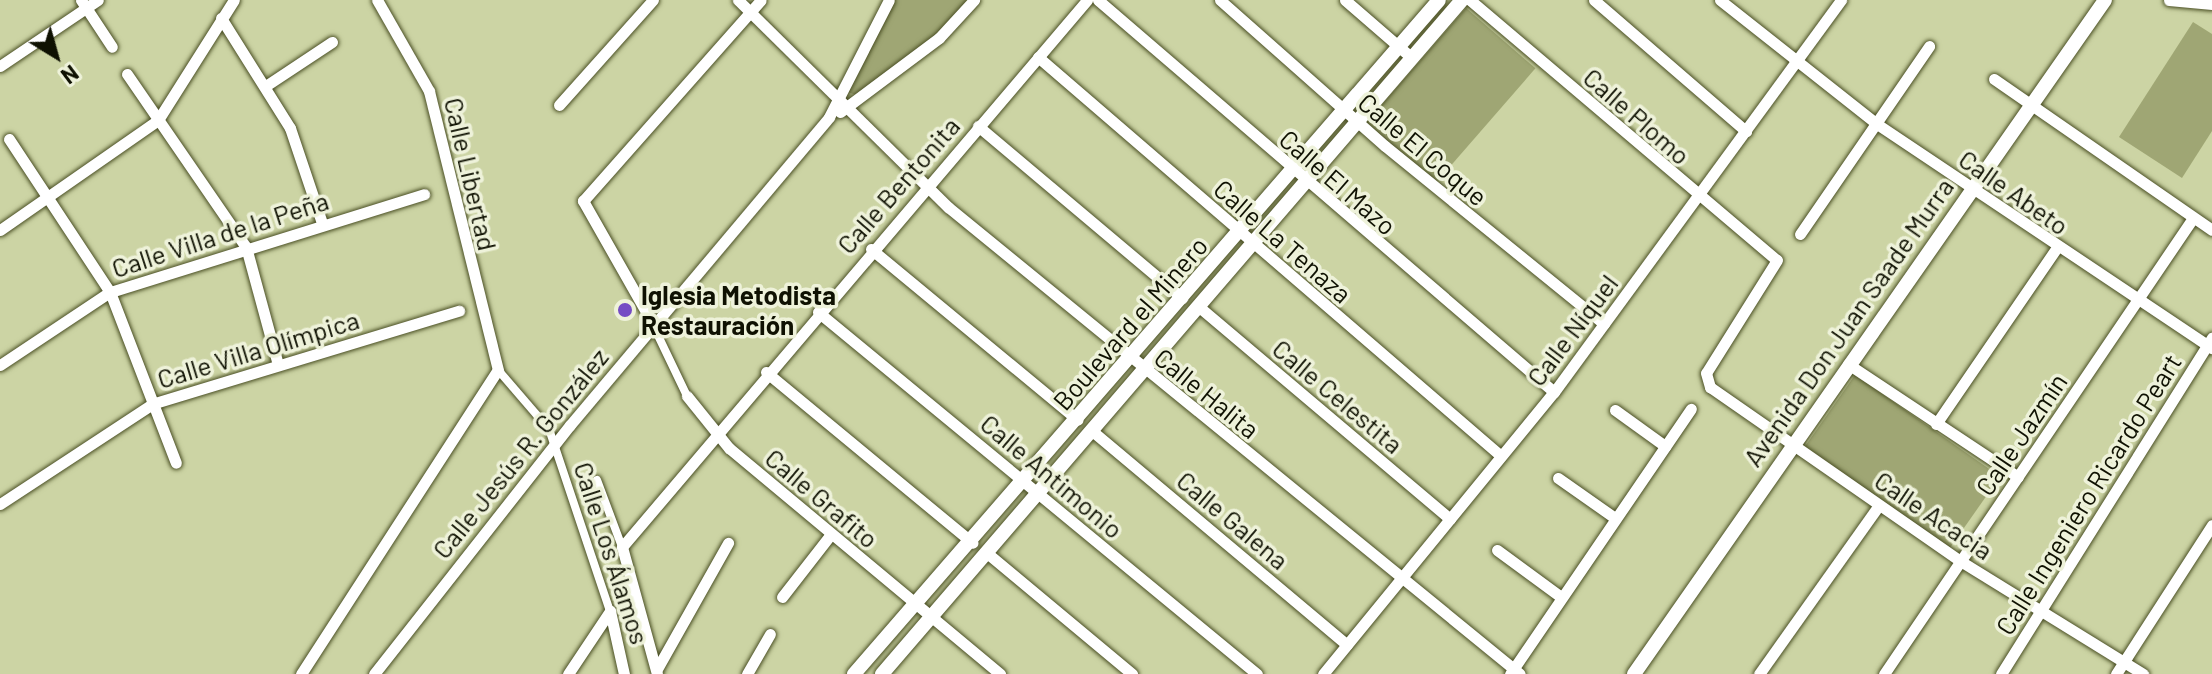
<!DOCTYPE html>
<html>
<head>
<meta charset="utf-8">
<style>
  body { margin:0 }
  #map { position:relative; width:2212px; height:674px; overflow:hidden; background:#ccd4a4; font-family:Barlow,sans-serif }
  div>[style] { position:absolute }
  .green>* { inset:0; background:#9fa674; transform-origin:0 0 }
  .roads { filter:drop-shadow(0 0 2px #4a4f24) drop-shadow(0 0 2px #4a4f24) }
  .pedestrian>* { height:8px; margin:-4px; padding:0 4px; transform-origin:4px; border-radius:4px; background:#fff }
  .minor>* { height:11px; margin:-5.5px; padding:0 5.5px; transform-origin:5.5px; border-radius:5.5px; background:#fff }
  .tertiary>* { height:14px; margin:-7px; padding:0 7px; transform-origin:7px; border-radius:7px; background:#fff }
  .dots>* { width:22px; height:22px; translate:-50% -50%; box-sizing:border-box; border:4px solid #eef2da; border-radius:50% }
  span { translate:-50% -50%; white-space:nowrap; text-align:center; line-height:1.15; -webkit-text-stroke:7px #eef2da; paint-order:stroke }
  .street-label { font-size:26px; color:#0f1102 }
  .poi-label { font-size:26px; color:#0f1102; font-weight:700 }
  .left { translate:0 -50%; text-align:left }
  .north { position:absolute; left:16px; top:16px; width:80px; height:80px; -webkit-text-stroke:6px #eef2da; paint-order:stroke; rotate:143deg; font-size:22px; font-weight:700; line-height:32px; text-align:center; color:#0f1102 }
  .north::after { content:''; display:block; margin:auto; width:28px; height:36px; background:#0f1102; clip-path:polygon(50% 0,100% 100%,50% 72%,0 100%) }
</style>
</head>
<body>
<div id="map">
  <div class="green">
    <div style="clip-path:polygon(895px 0,969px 0,940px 35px,860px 96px,847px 92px)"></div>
    <div style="left:1466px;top:8px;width:92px;height:152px;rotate:41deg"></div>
    <div style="clip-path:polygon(2193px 22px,2212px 34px,2212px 131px,2182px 178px,2119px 137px)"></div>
    <div style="left:1855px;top:375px;width:177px;height:87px;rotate:35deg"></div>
  </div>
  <div class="roads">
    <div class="pedestrian">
      <div style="left:653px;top:325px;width:79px;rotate:64.4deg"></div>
      <div style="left:498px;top:370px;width:78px;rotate:49.2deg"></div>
      <div style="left:549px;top:429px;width:192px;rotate:71.5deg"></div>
      <div style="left:597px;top:480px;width:72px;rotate:69.5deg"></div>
    </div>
    <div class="minor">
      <div style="left:81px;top:0;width:56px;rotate:56.6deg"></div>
      <div style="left:738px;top:0;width:295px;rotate:44.6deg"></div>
      <div style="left:948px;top:207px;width:738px;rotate:39.23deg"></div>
      <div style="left:1098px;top:0;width:601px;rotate:40.68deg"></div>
      <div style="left:1220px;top:0;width:220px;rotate:41.5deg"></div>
      <div style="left:1385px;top:146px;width:282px;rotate:39.1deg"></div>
      <div style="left:1345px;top:0;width:89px;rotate:40.9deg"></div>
      <div style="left:1470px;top:0;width:402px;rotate:40.3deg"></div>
      <div style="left:1777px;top:260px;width:133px;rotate:122.1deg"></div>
      <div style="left:1706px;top:373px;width:15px;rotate:74deg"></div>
      <div style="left:1710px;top:387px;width:307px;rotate:34.8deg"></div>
      <div style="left:1962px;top:562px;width:213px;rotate:31.7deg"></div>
      <div style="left:1594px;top:0;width:201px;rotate:40.8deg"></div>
      <div style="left:1720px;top:0;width:200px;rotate:38.3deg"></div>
      <div style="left:1877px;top:124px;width:403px;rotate:33.8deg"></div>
      <div style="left:2169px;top:0;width:43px;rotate:5.3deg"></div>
      <div style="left:221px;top:18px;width:130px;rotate:57.9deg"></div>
      <div style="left:290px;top:128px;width:100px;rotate:71.4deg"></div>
      <div style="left:1038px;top:57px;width:611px;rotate:40.75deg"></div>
      <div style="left:0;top:66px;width:118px;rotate:-34deg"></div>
      <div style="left:127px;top:74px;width:210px;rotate:55.5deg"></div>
      <div style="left:246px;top:247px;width:122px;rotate:74.8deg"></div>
      <div style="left:1994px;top:79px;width:265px;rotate:34.7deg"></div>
      <div style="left:267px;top:85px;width:78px;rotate:-33.5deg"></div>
      <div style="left:559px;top:105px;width:141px;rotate:-48.2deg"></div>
      <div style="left:840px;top:112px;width:124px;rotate:-36.8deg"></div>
      <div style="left:939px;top:38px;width:52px;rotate:-47.4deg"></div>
      <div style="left:978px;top:126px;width:267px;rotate:40.1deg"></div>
      <div style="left:9px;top:139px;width:183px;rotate:56.6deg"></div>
      <div style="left:110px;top:292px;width:183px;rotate:68.9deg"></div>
      <div style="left:0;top:230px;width:193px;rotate:-34.8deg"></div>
      <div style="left:158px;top:120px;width:142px;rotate:-57.7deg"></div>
      <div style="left:1800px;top:234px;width:228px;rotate:-55.5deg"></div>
      <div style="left:871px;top:249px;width:268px;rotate:39.6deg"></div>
      <div style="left:1198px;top:306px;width:330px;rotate:40.2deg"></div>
      <div style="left:818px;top:312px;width:569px;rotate:39.51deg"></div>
      <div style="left:653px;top:324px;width:142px;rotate:-119.6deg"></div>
      <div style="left:583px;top:201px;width:268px;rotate:-48.5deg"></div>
      <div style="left:1848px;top:364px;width:204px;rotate:33.6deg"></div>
      <div style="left:0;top:365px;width:132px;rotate:-33.6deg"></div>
      <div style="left:110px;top:292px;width:329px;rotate:-17.3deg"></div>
      <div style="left:766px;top:372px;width:268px;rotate:39.6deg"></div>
      <div style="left:687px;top:396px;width:67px;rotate:51.1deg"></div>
      <div style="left:729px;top:448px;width:353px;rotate:39.8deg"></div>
      <div style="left:1615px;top:410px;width:62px;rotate:35.8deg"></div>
      <div style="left:1936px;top:424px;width:212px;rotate:-55.6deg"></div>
      <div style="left:1091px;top:430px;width:334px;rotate:40deg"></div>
      <div style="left:1558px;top:478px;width:70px;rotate:35.1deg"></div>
      <div style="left:0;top:504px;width:182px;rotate:-33.3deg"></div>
      <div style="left:152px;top:404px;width:321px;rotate:-16.9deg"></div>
      <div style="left:1497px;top:550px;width:79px;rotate:36.3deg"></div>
      <div style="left:987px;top:553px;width:189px;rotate:39.8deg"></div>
      <div style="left:782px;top:597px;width:80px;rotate:-52.1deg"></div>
      <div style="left:610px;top:611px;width:65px;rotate:77.5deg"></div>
      <div style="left:657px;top:669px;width:145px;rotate:-60.6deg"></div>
      <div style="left:301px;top:674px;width:362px;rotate:-57.1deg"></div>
      <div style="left:498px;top:370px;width:287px;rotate:-103.9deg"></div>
      <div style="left:429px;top:91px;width:105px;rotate:-119.7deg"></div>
      <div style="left:374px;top:674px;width:317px;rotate:-51.8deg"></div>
      <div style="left:570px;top:425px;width:402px;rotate:-49.9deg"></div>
      <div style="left:829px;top:117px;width:131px;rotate:-62.9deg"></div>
      <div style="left:568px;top:674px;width:76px;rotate:-56.3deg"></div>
      <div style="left:657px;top:674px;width:132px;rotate:-105.4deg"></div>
      <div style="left:622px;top:547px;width:718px;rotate:-49.63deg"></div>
      <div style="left:747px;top:674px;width:46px;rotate:-60.1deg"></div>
      <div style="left:1323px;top:674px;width:365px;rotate:-50.7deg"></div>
      <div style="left:1554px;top:392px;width:486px;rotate:-53.8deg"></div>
      <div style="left:1510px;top:674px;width:321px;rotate:-55.7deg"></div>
      <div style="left:1759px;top:674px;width:207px;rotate:-54.6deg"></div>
      <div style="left:1884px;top:674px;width:551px;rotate:-55.88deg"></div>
      <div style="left:2001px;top:674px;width:397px;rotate:-57.9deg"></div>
      <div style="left:2116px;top:674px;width:177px;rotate:-57.2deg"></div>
    </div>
    <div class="tertiary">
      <div style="left:854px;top:674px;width:892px;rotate:-49.04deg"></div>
      <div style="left:882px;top:674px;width:889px;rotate:-49.29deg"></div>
      <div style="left:1634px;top:674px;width:822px;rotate:-55.05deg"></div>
    </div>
  </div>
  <div class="dots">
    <div style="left:625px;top:310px;background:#754cc4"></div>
  </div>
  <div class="street-label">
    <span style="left:1637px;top:116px;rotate:41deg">Calle Plomo</span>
    <span style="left:1423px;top:149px;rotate:40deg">Calle El Coque</span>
    <span style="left:471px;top:174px;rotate:77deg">Calle Libertad</span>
    <span style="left:1338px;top:182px;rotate:41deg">Calle El Mazo</span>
    <span style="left:898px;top:185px;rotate:-49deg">Calle Bentonita</span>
    <span style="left:2014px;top:192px;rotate:35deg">Calle Abeto</span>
    <span style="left:220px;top:234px;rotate:-18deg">Calle Villa de la Peña</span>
    <span style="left:1283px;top:241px;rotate:41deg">Calle La Tenaza</span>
    <span style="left:1848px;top:322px;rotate:-55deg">Avenida Don Juan Saade Murra</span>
    <span style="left:1130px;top:323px;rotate:-49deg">Boulevard el Minero</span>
    <span style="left:1572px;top:330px;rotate:-53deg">Calle Níquel</span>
    <span style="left:258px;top:349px;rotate:-17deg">Calle Villa Olímpica</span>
    <span style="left:1207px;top:393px;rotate:39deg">Calle Halita</span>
    <span style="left:1338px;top:396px;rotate:40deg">Calle Celestita</span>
    <span style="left:2021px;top:434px;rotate:-56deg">Calle Jazmín</span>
    <span style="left:520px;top:453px;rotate:-51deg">Calle Jesús R. González</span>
    <span style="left:1052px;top:476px;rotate:40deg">Calle Antimonio</span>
    <span style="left:2088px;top:494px;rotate:-58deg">Calle Ingeniero Ricardo Peart</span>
    <span style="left:822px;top:498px;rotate:40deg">Calle Grafito</span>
    <span style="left:1934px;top:515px;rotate:34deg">Calle Acacia</span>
    <span style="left:1233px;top:520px;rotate:40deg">Calle Galena</span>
    <span style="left:612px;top:553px;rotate:72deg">Calle Los Álamos</span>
  </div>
  <div class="poi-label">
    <span class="left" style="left:641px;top:310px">Iglesia Metodista<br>Restauración</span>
  </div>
  <div class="north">N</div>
</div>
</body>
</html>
